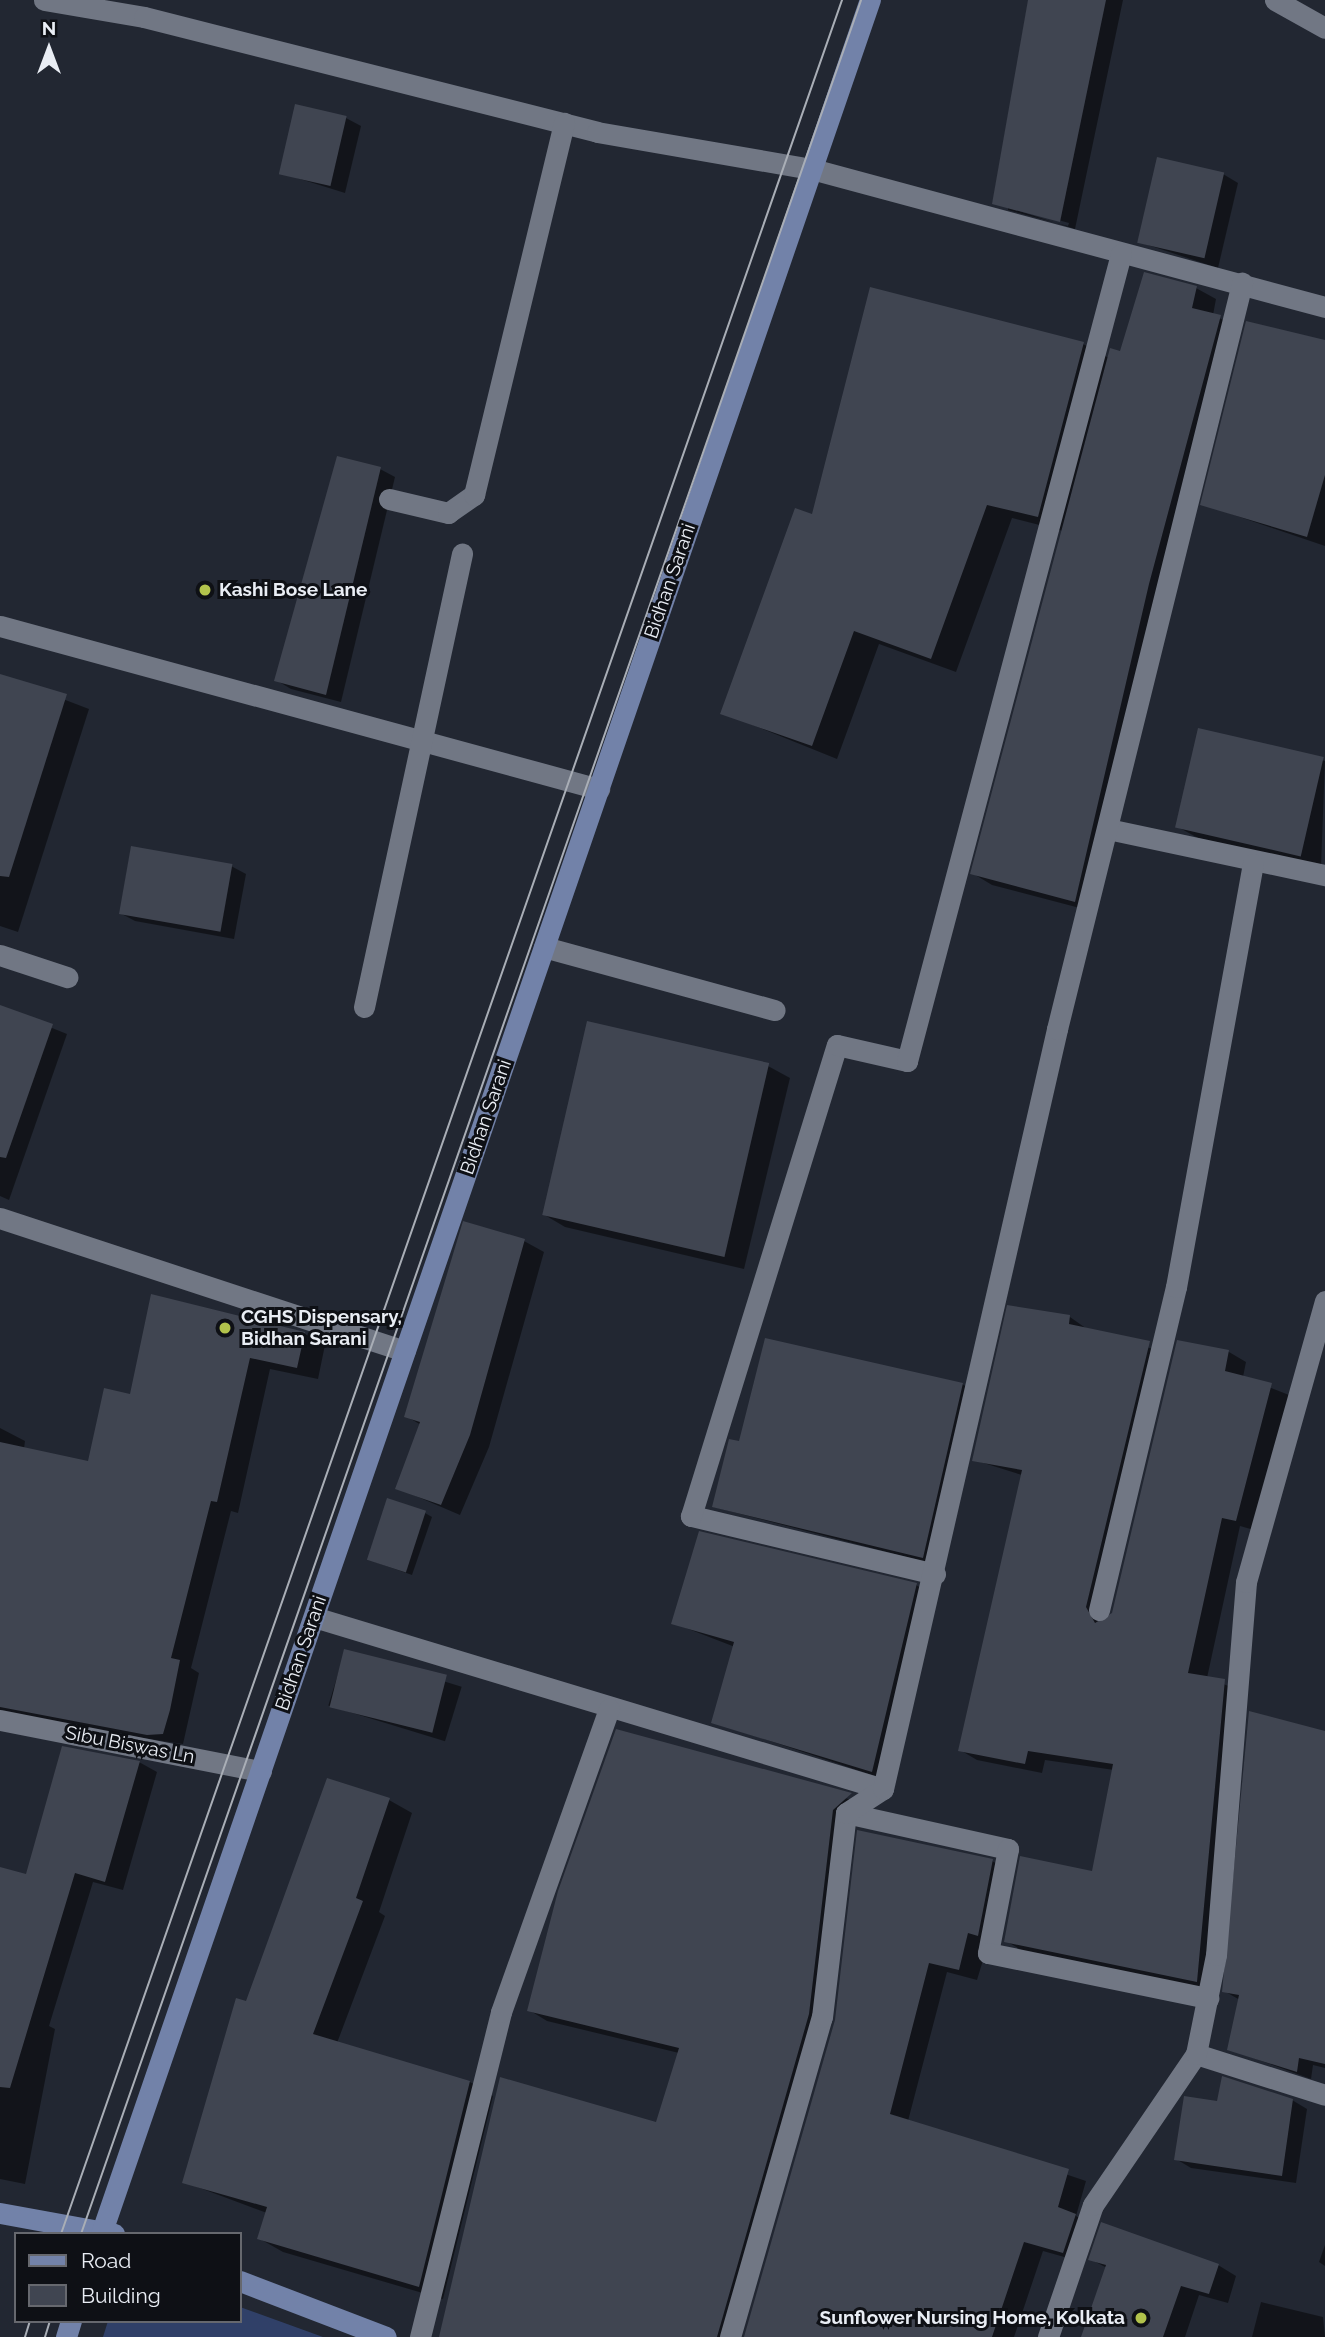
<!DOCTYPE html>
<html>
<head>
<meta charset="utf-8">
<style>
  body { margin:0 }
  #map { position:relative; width:1325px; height:2337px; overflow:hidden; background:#222732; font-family:Raleway,sans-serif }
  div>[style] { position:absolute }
  .green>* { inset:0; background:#304068 }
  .shadow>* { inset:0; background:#0007; transform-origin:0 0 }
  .building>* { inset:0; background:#404551; transform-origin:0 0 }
  .lane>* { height:21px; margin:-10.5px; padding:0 10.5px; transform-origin:10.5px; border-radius:10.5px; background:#717784 }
  .street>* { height:21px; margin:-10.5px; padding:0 10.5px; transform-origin:10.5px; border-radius:10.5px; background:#717784 }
  .secondary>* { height:21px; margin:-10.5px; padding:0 10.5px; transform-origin:10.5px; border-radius:10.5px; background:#7282a9 }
  .tram>* { height:2px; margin:-1px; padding:0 1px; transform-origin:1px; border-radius:1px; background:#a9aeb6 }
  .dots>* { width:19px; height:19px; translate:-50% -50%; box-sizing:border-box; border:4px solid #0e1015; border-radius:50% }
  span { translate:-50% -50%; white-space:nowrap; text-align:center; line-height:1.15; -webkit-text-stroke:6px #0e1015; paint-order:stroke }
  .street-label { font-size:19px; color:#e9edf4 }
  .poi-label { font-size:19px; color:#e9edf4; font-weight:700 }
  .left { translate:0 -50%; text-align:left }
  .right { translate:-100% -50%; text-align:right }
  .legend { position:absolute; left:14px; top:2232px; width:228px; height:91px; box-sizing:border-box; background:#0e1015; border:2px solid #66686e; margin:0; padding:9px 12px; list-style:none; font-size:21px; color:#e9edf4 }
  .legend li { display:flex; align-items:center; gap:14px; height:35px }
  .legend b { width:35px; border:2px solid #66686e }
  .north { position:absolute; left:14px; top:14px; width:70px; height:70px; -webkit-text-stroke:5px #0e1015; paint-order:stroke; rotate:0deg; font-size:19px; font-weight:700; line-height:28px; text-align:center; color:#e9edf4 }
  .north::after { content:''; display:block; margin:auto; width:24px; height:32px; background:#e9edf4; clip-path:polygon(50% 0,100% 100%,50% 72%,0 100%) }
</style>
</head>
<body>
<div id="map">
  <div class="green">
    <div style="clip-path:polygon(240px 2307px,323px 2337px,103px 2337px,108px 2321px,240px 2321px)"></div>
  </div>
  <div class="shadow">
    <div style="clip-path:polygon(evenodd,1031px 0,1123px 0,1075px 229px,994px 203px,1031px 0,1008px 206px,1069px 223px,1068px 226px,1008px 210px,1008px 206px)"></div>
    <div style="clip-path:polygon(346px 118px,361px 126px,345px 193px,281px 173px)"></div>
    <div style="clip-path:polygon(1223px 174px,1238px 183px,1218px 268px,1139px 242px)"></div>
    <div style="clip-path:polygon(1196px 288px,1216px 299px,1213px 315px,1240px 328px,1095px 912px,992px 885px,972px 873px,1063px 531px,1012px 518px,956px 672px,879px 644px,837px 759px,723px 713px,813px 516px,1083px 344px,1109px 358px,1121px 353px)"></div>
    <div style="clip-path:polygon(1325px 342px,1325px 546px,1202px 504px)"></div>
    <div style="clip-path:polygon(380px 469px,395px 477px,341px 702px,291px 689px,276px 680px)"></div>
    <div style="clip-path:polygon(0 675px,89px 709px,18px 932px,0 926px)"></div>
    <div style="clip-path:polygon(1199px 730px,1325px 761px,1321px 867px,1198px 838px,1176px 826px)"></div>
    <div style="clip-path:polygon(231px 866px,246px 874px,234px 939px,135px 921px,120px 913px)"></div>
    <div style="clip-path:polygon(0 1007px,67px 1034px,9px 1200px,0 1196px)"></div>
    <div style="clip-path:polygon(768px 1066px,790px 1078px,744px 1269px,565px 1227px,543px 1214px)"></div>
    <div style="clip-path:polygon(524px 1241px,544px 1252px,489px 1447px,460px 1515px,397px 1488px,421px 1425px,406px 1416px)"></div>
    <div style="clip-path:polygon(152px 1296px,305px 1334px,325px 1345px,318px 1379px,270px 1369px,238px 1513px,231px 1511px,191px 1668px,199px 1673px,183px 1744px,0 1717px,0 1428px,25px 1441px,24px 1449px,89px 1463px,132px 1396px)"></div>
    <div style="clip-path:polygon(1070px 1317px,1087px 1329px,1166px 1353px,1103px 1620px,1113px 1614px,1178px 1342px,1229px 1352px,1246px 1362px,1243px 1377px,1289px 1395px,1254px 1530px,1240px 1526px,1207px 1678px,1242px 1691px,1214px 1991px,1023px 1951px,1006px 1941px,1093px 1873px,1114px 1770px,1045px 1760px,1042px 1773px,977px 1760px,960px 1750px,1022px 1475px,974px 1460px)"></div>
    <div style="clip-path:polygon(962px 1384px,977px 1393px,937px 1565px,714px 1507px,740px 1443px)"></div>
    <div style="clip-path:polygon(425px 1513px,432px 1517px,412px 1575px,375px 1562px)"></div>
    <div style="clip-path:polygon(916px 1585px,936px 1597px,893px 1782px,713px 1722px,735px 1647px,673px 1623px)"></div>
    <div style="left:345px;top:1651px;width:122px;height:57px;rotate:17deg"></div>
    <div style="clip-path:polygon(617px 1731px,869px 1805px,851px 1821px,827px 2025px,738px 2337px,441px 2337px,657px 2124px,679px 2053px,547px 2021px,529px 2010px)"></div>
    <div style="clip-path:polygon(1325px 1733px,1325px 2068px,1313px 2065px,1311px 2079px,1229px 2049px,1240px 2000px,1224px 1991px)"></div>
    <div style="clip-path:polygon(139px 1762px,157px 1772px,123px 1890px,93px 1882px,49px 2026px,55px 2029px,25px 2184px,0 2179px,0 1869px,27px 1877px)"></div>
    <div style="clip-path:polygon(389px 1800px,412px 1813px,379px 1912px,385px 1916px,337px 2043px,470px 2082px,493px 2096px,443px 2299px,283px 2252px,260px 2239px,267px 2213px,184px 2182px,247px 2003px)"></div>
    <div style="clip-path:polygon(992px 1861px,1010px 1871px,977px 1980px,947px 1972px,908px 2121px,1086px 2181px,1076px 2216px,1094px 2226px,1082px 2262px,1043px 2251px,1014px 2337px,745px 2337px,836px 2021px)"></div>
    <div style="clip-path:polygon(1292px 2100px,1307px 2109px,1296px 2183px,1191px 2168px,1176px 2159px,1218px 2103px)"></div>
    <div style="clip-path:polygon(1325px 2245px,1325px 2266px,1319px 2262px)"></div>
    <div style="clip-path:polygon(1090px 2259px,1218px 2265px,1236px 2276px,1228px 2303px,1199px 2295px,1185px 2337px,1082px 2337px,1107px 2268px)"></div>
    <div style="clip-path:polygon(1261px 2302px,1323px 2317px,1325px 2337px,1252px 2337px)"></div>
  </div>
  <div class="building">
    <div style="clip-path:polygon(1028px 0,1106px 0,1060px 222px,992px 204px)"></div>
    <div style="left:295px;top:104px;width:53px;height:72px;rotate:13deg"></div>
    <div style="left:1157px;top:157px;width:69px;height:88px;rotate:13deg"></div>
    <div style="clip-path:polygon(1144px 272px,1197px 286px,1192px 308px,1221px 315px,1149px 584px,1075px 902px,970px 874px,1110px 348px,1120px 351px)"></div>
    <div style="clip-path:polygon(870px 287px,1084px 342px,1038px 517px,987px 505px,931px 659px,854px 631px,812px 746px,720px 714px,795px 508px,812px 514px)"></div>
    <div style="clip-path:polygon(1246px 321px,1325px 340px,1325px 475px,1307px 537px,1200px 505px)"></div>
    <div style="clip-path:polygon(337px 456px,381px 467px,326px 695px,274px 681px)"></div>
    <div style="clip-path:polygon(0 674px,67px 694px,9px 877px,0 876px)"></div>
    <div style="left:1198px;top:728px;width:129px;height:102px;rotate:13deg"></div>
    <div style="left:131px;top:846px;width:103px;height:69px;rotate:10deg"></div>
    <div style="clip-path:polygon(0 1005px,53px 1024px,6px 1158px,0 1157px)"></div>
    <div style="left:587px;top:1021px;width:187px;height:199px;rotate:13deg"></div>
    <div style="clip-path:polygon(463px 1221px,525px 1239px,470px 1435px,441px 1505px,395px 1489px,420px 1422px,404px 1417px)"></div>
    <div style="clip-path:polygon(151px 1294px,305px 1332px,297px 1368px,250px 1358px,217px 1502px,211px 1501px,171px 1658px,180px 1660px,170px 1710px,163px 1734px,147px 1735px,0 1707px,0 1442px,88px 1461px,104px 1388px,130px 1394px)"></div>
    <div style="clip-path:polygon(1007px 1305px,1070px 1315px,1069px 1324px,1150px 1341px,1086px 1607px,1095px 1623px,1112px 1613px,1177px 1340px,1229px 1350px,1225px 1371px,1272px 1383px,1236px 1521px,1222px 1518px,1188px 1673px,1225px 1679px,1197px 1982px,1004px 1942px,1020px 1856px,1092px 1871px,1113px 1764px,1028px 1751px,1025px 1764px,958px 1751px,1022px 1470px,972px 1461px)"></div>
    <div style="clip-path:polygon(765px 1338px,963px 1383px,923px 1558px,712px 1507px,729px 1439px,739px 1441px)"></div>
    <div style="left:387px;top:1498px;width:41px;height:65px;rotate:18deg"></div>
    <div style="clip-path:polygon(699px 1531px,917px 1583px,872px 1772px,711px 1723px,734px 1642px,671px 1624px)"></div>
    <div style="left:344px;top:1649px;width:106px;height:60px;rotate:14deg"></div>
    <div style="clip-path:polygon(1249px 1711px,1325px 1731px,1325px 2064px,1299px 2058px,1297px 2072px,1227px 2050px,1239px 1995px,1222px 1992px)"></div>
    <div style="clip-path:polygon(616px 1729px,852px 1793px,833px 1810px,809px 2014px,717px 2337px,439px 2337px,500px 2077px,656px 2122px,679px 2048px,527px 2011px,558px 1891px)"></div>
    <div style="clip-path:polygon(62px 1746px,140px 1761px,105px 1882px,75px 1873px,10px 2088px,0 2087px,0 1867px,26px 1874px)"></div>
    <div style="clip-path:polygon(327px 1778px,390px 1798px,356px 1898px,363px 1901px,313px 2034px,470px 2081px,419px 2287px,257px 2239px,267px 2207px,182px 2183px,236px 1998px,246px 2001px)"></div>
    <div style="clip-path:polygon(857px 1830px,993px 1859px,978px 1936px,968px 1933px,959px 1970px,929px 1963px,890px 2114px,1069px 2169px,1058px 2207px,1076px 2214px,1063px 2253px,1024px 2242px,992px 2337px,744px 2337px,835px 2020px)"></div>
    <div style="clip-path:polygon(1222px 2076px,1293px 2099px,1282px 2176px,1174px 2160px,1184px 2096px,1217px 2101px)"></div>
    <div style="clip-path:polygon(1101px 2222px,1219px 2264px,1209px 2294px,1181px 2286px,1163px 2337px,1081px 2337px,1106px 2265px,1088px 2260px)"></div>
  </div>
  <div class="lane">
    <div style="left:44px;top:0;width:101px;rotate:9.6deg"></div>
    <div style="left:144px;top:17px;width:467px;rotate:14.2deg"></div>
    <div style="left:597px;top:132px;width:218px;rotate:9.8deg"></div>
    <div style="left:544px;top:947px;width:239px;rotate:15.3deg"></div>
  </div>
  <div class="street">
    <div style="left:1275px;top:0;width:57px;rotate:29.2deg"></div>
    <div style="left:812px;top:169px;width:531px;rotate:15.06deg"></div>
    <div style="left:389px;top:499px;width:61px;rotate:13.3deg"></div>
    <div style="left:448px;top:513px;width:32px;rotate:-35deg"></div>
    <div style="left:474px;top:495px;width:383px;rotate:-76.4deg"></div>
    <div style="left:0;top:626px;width:621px;rotate:15.22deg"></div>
    <div style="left:1108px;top:829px;width:222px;rotate:12deg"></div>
    <div style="left:0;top:955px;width:71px;rotate:18.2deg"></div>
    <div style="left:364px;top:1007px;width:464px;rotate:-77.8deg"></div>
    <div style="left:0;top:1218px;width:426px;rotate:18.2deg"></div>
    <div style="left:935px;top:1574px;width:251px;rotate:-166.6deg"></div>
    <div style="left:691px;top:1516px;width:493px;rotate:-72.8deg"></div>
    <div style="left:837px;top:1045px;width:72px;rotate:12.9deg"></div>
    <div style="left:907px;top:1061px;width:835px;rotate:-75.15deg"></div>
    <div style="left:1099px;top:1610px;width:332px;rotate:-76.6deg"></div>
    <div style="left:1176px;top:1287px;width:430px;rotate:-79.7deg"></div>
    <div style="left:314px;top:1617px;width:594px;rotate:16.82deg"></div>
    <div style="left:0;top:1720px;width:266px;rotate:11.1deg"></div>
    <div style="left:846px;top:1813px;width:166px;rotate:12.5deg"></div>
    <div style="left:1008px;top:1849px;width:106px;rotate:100.9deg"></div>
    <div style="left:988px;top:1953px;width:225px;rotate:11.6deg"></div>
    <div style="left:1196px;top:2054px;width:135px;rotate:17.6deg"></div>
    <div style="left:420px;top:2337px;width:335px;rotate:-76deg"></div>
    <div style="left:501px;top:2012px;width:322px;rotate:-70.4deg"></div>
    <div style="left:730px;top:2337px;width:333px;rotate:-74deg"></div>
    <div style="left:822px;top:2017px;width:205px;rotate:-83.3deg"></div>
    <div style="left:846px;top:1813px;width:44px;rotate:-33deg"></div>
    <div style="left:883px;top:1789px;width:780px;rotate:-77.1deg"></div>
    <div style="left:1057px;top:1029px;width:769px;rotate:-76.07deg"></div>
    <div style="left:1048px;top:2337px;width:139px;rotate:-71.2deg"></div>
    <div style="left:1093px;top:2205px;width:183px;rotate:-55.7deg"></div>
    <div style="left:1196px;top:2054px;width:101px;rotate:-78.6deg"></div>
    <div style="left:1216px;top:1955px;width:374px;rotate:-85.4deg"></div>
    <div style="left:1246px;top:1582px;width:292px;rotate:-74.3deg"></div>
  </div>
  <div class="secondary">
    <div style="left:0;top:2213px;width:116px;rotate:10.4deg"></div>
    <div style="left:101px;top:2234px;width:2363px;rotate:-71.01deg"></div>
    <div style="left:240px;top:2281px;width:156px;rotate:21deg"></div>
    <div style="left:66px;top:2337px;width:17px;rotate:-73deg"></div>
  </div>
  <div class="tram">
    <div style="left:61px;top:2234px;width:2367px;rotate:-70.73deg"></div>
    <div style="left:81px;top:2234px;width:2366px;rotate:-70.75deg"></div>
    <div style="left:25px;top:2337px;width:17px;rotate:-73deg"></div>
    <div style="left:45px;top:2337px;width:17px;rotate:-73deg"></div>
  </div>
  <div class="dots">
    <div style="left:205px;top:590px;background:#b2c34c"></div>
    <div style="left:225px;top:1328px;background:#b2c34c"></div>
    <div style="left:1141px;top:2318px;background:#b2c34c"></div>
  </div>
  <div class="street-label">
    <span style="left:670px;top:581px;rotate:-71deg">Bidhan Sarani</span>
    <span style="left:486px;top:1117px;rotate:-71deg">Bidhan Sarani</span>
    <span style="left:301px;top:1653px;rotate:-71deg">Bidhan Sarani</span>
    <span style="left:130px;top:1745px;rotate:11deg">Sibu Biswas Ln</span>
  </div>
  <div class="poi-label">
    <span class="left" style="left:219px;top:590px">Kashi Bose Lane</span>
    <span class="left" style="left:241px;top:1328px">CGHS Dispensary,<br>Bidhan Sarani</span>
    <span class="right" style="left:1125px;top:2318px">Sunflower Nursing Home, Kolkata</span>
  </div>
  <ul class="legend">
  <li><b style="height:9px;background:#7282a9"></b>Road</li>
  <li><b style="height:19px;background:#404551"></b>Building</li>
  </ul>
  <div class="north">N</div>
</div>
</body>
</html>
